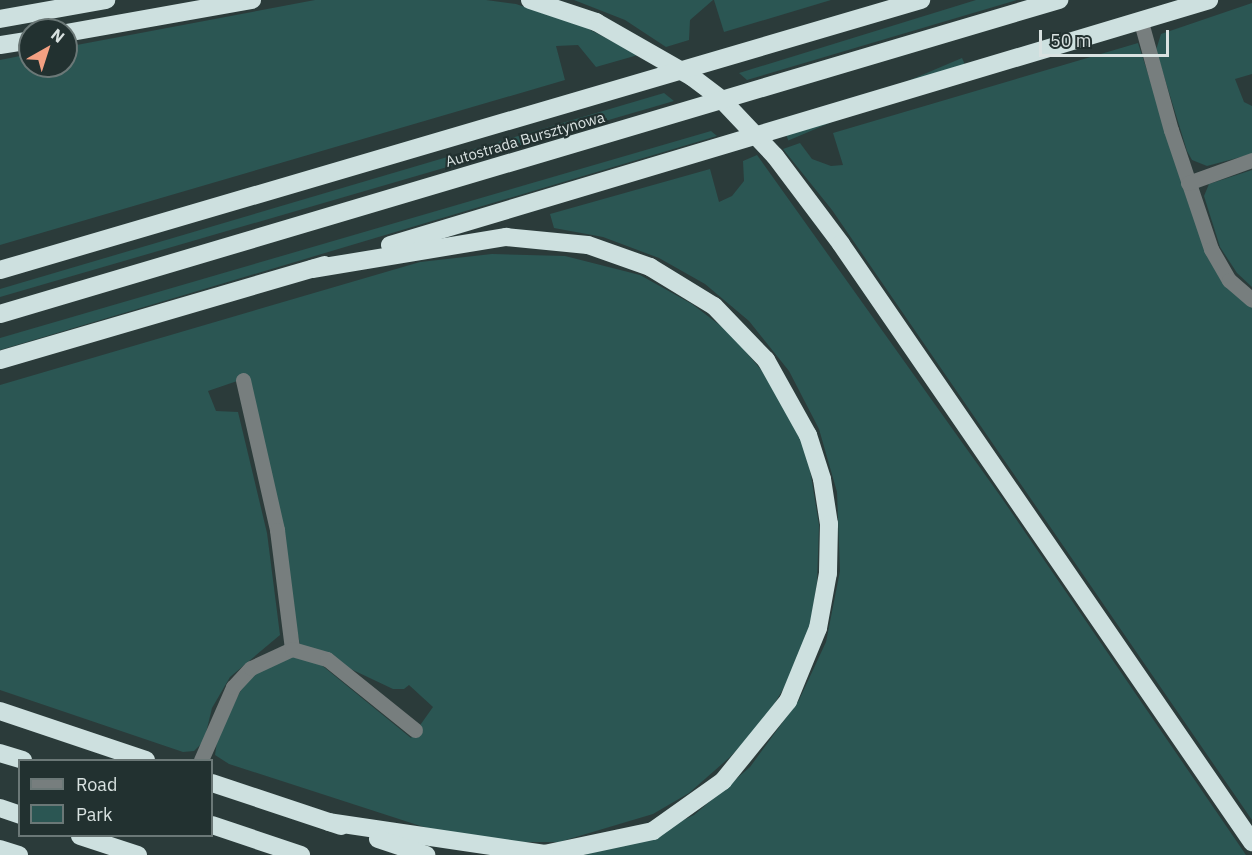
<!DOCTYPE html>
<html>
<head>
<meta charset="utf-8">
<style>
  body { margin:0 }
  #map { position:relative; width:1252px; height:855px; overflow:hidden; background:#2b3b3a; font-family:"IBM Plex Sans",sans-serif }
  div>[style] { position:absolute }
  .green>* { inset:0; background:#2b5653; transform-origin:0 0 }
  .minor>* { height:15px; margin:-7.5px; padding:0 7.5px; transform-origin:7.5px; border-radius:7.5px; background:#777e7e }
  .highway>* { height:18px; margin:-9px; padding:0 9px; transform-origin:9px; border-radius:9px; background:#cde0df }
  span { translate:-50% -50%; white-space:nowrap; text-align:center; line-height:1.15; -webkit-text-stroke:4.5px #223130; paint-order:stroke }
  .street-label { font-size:15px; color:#d9e2e1 }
  .legend { position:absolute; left:18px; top:759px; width:195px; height:78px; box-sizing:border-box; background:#223130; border:2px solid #6b7877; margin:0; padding:8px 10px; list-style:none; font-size:18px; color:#d9e2e1 }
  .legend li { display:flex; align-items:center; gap:12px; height:30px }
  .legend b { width:30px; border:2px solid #6b7877 }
  .north { position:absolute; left:18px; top:18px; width:60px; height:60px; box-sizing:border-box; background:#223130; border:2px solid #6b7877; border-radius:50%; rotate:39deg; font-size:16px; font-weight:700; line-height:24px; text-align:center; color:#d9e2e1 }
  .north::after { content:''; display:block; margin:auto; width:21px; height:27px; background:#f3a082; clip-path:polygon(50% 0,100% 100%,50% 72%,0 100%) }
  .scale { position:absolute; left:1039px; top:30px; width:130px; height:27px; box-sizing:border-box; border:3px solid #d9e2e1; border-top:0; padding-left:8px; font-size:18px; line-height:21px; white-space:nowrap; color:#d9e2e1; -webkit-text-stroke:4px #223130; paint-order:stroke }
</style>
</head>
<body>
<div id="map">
  <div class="green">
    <div style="clip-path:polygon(315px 0,486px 0,516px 4px,585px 27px,638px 55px,596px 67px,578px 45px,556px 46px,565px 80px,0 245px,0 60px,30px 54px,30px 66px,66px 66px,66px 47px)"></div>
    <div style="clip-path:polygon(574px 0,713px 0,690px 20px,689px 40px,666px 47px,625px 20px)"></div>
    <div style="clip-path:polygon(714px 0,831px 0,724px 32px)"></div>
    <div style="clip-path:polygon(976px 0,1017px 0,747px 80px,739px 73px)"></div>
    <div style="clip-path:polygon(1252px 3px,1252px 74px,1235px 79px,1244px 102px,1252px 106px,1252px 154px,1207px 166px,1192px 160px,1187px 151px,1156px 50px,1161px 34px)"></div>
    <div style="clip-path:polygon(1138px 43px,1200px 233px,1252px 305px,1252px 820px,832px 210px,783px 149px,800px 143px,812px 159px,831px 166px,843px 165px,833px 133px)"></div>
    <div style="left:962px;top:58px;width:8px;height:192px;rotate:67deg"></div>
    <div style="clip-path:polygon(664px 93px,674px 101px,0 297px,0 289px)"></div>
    <div style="clip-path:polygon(711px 131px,717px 136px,0 350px,0 338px)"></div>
    <div style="clip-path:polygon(757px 155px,1001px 497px,1246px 855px,583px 855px,638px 841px,694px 815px,750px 767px,799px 700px,826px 642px,840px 571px,837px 492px,819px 429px,789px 371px,749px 321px,705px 284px,659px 258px,603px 237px,554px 228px,550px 214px,710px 169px,719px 202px,732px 196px,744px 181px,743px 161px)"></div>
    <div style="clip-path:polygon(1252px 170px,1252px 287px,1237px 273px,1220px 247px,1204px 196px,1209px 184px)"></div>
    <div style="clip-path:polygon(492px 254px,565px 256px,640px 275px,692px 304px,730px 333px,773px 384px,807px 451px,819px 525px,817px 583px,809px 631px,785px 686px,764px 721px,730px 757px,689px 793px,653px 814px,559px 842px,508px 842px,436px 831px,229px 764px,215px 755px,218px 735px,244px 684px,264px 666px,288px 656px,319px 663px,411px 738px,433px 707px,409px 685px,404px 689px,393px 689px,300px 645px,246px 378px,208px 391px,216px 411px,238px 412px,267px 533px,280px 635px,230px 677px,212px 708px,204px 741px,194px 751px,183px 752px,0 690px,0 385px,420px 262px)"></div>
  </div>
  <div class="minor">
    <div style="left:1141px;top:22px;width:112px;rotate:74.5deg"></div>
    <div style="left:1171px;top:130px;width:126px;rotate:71.4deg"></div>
    <div style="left:1211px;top:249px;width:36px;rotate:60deg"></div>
    <div style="left:1229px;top:280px;width:30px;rotate:41deg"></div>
    <div style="left:1188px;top:183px;width:68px;rotate:-19.8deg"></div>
    <div style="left:243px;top:380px;width:154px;rotate:77.2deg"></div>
    <div style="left:277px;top:530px;width:120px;rotate:82.8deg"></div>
    <div style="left:201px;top:760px;width:80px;rotate:-66.3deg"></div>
    <div style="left:233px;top:687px;width:26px;rotate:-47deg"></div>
    <div style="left:251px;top:668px;width:45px;rotate:-24.9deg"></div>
    <div style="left:292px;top:649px;width:36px;rotate:16deg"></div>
    <div style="left:327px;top:659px;width:113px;rotate:38.9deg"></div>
  </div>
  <div class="highway">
    <div style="left:530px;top:0;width:70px;rotate:18.4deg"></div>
    <div style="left:596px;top:22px;width:111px;rotate:29.8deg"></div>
    <div style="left:692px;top:77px;width:38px;rotate:37deg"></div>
    <div style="left:722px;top:100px;width:77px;rotate:46.6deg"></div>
    <div style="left:775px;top:156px;width:110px;rotate:53.1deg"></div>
    <div style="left:841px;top:244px;width:726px;rotate:55.5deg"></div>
    <div style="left:0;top:19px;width:108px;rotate:-10.2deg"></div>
    <div style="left:66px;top:33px;width:189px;rotate:-10.1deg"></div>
    <div style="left:0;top:45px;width:30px;rotate:-9deg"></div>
    <div style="left:390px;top:245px;width:855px;rotate:-16.65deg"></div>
    <div style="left:312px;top:269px;width:197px;rotate:-9.4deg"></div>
    <div style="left:506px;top:237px;width:82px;rotate:5.6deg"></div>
    <div style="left:588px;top:245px;width:66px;rotate:19.5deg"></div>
    <div style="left:650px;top:267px;width:75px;rotate:31.4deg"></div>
    <div style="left:714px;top:306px;width:75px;rotate:46.1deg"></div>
    <div style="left:766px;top:360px;width:86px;rotate:60.8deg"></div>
    <div style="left:808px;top:435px;width:46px;rotate:72.3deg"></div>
    <div style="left:822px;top:479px;width:46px;rotate:81.2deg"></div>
    <div style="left:829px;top:524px;width:49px;rotate:91.2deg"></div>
    <div style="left:828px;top:573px;width:56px;rotate:100.3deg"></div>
    <div style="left:818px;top:628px;width:79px;rotate:112.3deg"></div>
    <div style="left:788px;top:701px;width:103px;rotate:129.1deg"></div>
    <div style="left:723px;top:781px;width:86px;rotate:144.5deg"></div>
    <div style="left:653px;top:831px;width:110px;rotate:168deg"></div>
    <div style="left:545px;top:854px;width:218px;rotate:-171.6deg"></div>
    <div style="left:0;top:270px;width:960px;rotate:-16.34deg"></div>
    <div style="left:0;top:314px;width:1105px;rotate:-16.52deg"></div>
    <div style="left:0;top:360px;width:338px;rotate:-16.3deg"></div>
    <div style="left:0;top:711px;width:154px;rotate:18.6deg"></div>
    <div style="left:0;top:753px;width:24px;rotate:17deg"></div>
    <div style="left:212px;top:783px;width:136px;rotate:18.4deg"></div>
    <div style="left:0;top:808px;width:21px;rotate:19deg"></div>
    <div style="left:212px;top:825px;width:94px;rotate:18.6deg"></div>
    <div style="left:80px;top:836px;width:61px;rotate:18.1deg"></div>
    <div style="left:378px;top:839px;width:51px;rotate:18.4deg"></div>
    <div style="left:0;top:849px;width:20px;rotate:18deg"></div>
  </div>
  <div class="street-label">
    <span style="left:525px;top:139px;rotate:-16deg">Autostrada Bursztynowa</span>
  </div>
  <ul class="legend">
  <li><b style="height:8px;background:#777e7e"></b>Road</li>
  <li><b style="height:16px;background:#2b5653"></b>Park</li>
  </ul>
  <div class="north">N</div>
  <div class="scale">50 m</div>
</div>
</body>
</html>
